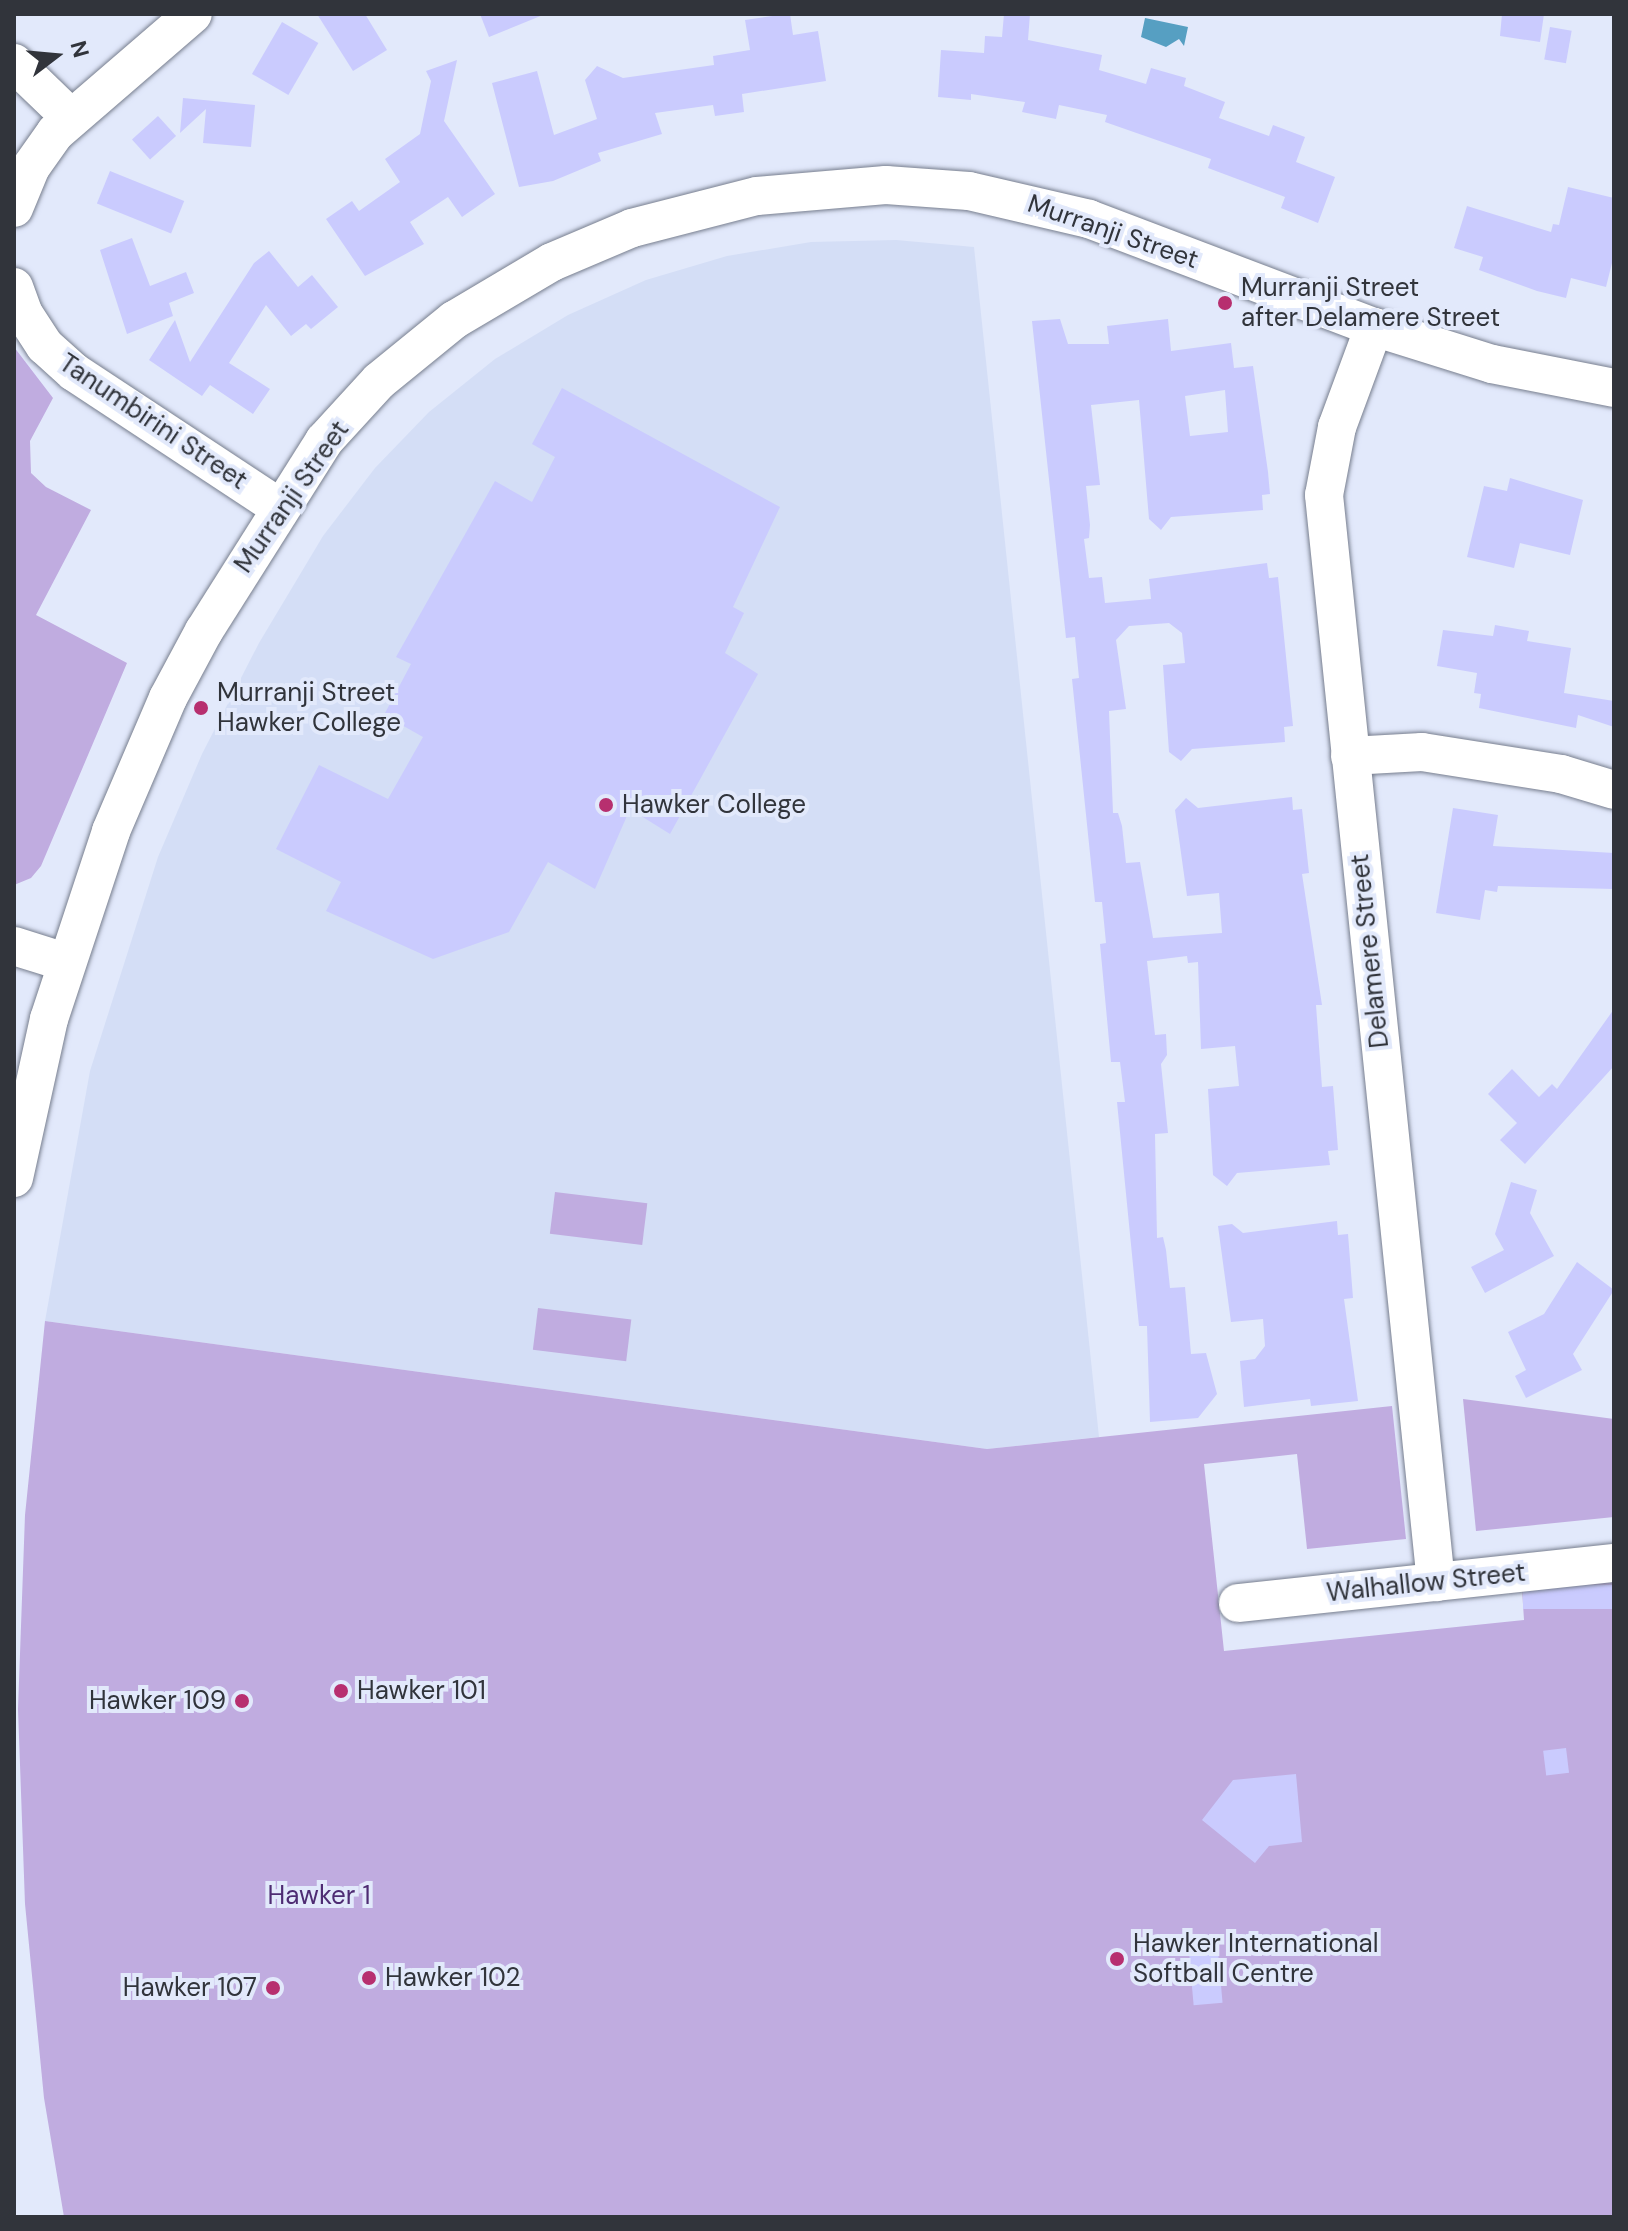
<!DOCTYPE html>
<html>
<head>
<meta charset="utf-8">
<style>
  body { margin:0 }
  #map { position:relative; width:1628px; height:2231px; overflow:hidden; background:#e2e9fb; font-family:"DM Sans",sans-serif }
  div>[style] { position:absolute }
  .built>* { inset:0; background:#d4def6 }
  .green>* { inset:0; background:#c0ace0; transform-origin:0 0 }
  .water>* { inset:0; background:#569fc2 }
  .building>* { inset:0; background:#cacbfe; transform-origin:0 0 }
  .roads { filter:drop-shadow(0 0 2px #777e8e) drop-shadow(0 0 2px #777e8e) }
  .minor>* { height:38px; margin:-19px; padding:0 19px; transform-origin:19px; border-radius:19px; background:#fff }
  .dots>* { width:22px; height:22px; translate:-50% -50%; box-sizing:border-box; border:4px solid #e2e9fb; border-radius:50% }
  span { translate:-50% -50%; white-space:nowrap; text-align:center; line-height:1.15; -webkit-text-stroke:8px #e2e9fb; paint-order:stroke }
  .street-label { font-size:26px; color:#31343b }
  .poi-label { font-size:26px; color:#31343b }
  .left { translate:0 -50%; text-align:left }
  .right { translate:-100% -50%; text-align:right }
  .park-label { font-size:26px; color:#4e2c73 }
  .frame { position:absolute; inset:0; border:16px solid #31343b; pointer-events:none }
  .north { position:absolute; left:16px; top:16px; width:80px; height:80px; -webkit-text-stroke:6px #e2e9fb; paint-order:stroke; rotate:74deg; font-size:22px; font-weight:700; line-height:32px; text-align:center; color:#31343b }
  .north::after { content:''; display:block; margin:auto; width:28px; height:36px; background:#31343b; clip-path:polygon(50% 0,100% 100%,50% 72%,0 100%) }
</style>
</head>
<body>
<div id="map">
  <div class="built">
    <div style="clip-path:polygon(896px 240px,974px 247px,1099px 1437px,987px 1449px,45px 1321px,90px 1071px,158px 857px,202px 754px,259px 643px,323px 536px,375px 468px,429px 412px,495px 359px,568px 315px,646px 280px,727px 256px,811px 242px)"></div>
  </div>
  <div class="green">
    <div style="clip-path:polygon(14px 347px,53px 398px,30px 441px,31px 473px,46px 487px,91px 510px,36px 615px,127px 663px,41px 866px,31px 878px,14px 885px)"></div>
    <div style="left:555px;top:1192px;width:93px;height:42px;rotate:7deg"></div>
    <div style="left:538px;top:1308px;width:94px;height:42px;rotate:7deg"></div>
    <div style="clip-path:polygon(45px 1321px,987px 1449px,1392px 1406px,1406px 1539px,1307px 1549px,1297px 1454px,1204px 1464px,1224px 1651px,1524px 1620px,1522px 1589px,1614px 1579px,1614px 2217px,64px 2217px,44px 2098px,25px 1904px,18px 1709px,25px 1515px)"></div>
    <div style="clip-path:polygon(1463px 1399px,1614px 1419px,1614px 1517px,1476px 1531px)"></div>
  </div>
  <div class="water">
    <div style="clip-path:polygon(1145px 18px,1188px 27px,1184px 46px,1179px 39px,1166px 47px,1141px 37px)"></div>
  </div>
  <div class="building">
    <div style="clip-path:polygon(317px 14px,365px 14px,387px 50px,353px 71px)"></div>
    <div style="clip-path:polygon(480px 14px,543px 14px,543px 15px,489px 37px)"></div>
    <div style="clip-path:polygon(786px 14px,790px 14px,793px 35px,818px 31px,826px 81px,742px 94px,744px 112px,715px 116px,713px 105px,655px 113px,662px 134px,598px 153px,601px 161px,553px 181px,519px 187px,492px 83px,537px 71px,554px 135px,597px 119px,585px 80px,597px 66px,623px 78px,714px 65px,713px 56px,750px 50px,745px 20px)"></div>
    <div style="clip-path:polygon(1004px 14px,1030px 14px,1028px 40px,1102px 55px,1099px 70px,1146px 84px,1151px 68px,1186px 78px,1184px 86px,1225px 102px,1219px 118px,1269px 136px,1273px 125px,1305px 137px,1296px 162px,1335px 177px,1318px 223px,1281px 208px,1285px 197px,1208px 168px,1211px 159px,1105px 122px,1107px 115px,1059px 105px,1056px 119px,1022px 112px,1025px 102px,971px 94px,971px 100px,938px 97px,941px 50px,984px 53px,985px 36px,1002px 37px)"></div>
    <div style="clip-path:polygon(1502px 14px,1544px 14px,1540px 42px,1500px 36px)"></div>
    <div style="left:282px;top:22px;width:42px;height:60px;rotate:30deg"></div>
    <div style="left:1550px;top:27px;width:22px;height:33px;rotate:10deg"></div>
    <div style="clip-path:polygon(457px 60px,444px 121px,495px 194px,462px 217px,448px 197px,410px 222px,424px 244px,365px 276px,326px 219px,352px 201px,359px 211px,400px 182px,385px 159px,420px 134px,431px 81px,426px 71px)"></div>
    <div style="clip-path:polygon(183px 98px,255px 105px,251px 147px,203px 143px,206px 109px,180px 133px)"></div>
    <div style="left:158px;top:116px;width:27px;height:35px;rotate:48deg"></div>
    <div style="left:110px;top:171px;width:80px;height:35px;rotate:22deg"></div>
    <div style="clip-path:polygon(1568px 187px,1614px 198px,1614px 255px,1606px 287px,1571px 278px,1566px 298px,1537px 291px,1479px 270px,1483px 257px,1454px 248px,1467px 206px,1551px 232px,1553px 224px,1559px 225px)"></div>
    <div style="clip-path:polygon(132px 238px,150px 286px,186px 272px,194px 293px,169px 303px,173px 316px,127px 334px,100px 250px)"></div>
    <div style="clip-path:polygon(269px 251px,298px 287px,312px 275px,338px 307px,311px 329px,306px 324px,291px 336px,266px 305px,229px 363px,270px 389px,253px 414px,210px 385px,202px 396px,149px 360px,175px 320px,190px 362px,254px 263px)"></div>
    <div style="clip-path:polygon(evenodd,1060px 319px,1068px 344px,1109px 344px,1107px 326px,1168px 319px,1171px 351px,1231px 343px,1234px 368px,1253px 366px,1268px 472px,1270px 494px,1262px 495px,1263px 510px,1171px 517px,1161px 530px,1149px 519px,1139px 400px,1091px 405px,1100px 485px,1086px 486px,1090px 525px,1089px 538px,1084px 539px,1089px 578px,1102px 577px,1105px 603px,1151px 599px,1149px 579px,1267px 563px,1269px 578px,1278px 577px,1293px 726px,1284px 727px,1285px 742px,1192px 749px,1181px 761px,1169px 752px,1163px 665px,1185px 663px,1182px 633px,1169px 623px,1129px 626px,1116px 640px,1126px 709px,1109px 711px,1113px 813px,1118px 813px,1122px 826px,1126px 863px,1140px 862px,1153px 938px,1222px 933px,1219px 893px,1187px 896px,1175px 810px,1186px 798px,1198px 808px,1292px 797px,1293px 810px,1302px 809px,1309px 873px,1302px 874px,1322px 1005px,1316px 1005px,1322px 1087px,1333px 1086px,1335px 1111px,1338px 1150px,1328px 1151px,1330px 1165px,1237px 1173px,1227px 1186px,1213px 1175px,1208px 1089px,1239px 1086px,1235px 1046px,1201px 1049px,1198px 962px,1188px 963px,1187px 956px,1147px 961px,1155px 1035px,1166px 1034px,1167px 1055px,1161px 1064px,1168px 1133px,1155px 1134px,1157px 1238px,1163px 1237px,1166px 1250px,1170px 1288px,1185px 1287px,1191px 1354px,1206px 1353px,1217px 1394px,1198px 1418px,1150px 1422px,1147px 1326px,1139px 1326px,1117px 1102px,1125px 1102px,1120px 1062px,1111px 1062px,1100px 944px,1106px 943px,1102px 902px,1095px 902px,1072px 679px,1079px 678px,1075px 637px,1066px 638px,1032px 321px,1060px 319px,1225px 390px,1228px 432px,1190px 436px,1185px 396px,1225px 390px)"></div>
    <div style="clip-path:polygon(562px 388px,780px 507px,733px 607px,744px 613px,725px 653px,758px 674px,670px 834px,630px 809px,595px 889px,548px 862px,509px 932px,433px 959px,326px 911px,341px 882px,276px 849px,319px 765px,388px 799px,423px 737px,384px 715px,411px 664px,396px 657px,495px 481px,532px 502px,555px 457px,532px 444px)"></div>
    <div style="clip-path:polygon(1510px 478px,1583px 500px,1570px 555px,1520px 543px,1514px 568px,1467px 557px,1484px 486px,1507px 491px)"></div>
    <div style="clip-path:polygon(1495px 625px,1529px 631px,1527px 641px,1571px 648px,1564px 693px,1614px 701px,1614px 727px,1578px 715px,1576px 728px,1479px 708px,1481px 694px,1474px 693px,1477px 673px,1437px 666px,1443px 630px,1493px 636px)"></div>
    <div style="clip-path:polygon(1453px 808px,1498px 815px,1493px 846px,1614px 853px,1614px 889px,1498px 886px,1497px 892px,1485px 890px,1480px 920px,1436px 913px)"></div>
    <div style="clip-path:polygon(1614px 1009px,1614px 1066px,1525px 1164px,1500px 1140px,1517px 1123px,1488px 1094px,1512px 1069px,1539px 1097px,1552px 1084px,1557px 1089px)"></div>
    <div style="clip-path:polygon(1511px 1182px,1537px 1190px,1530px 1213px,1554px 1256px,1485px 1293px,1471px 1267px,1504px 1250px,1495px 1234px)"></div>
    <div style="clip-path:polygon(1337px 1221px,1338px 1235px,1348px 1234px,1353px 1298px,1344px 1299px,1358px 1401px,1311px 1406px,1310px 1399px,1244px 1407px,1240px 1361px,1255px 1359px,1265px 1346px,1263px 1319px,1231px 1322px,1218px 1226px,1232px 1224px,1243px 1233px)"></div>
    <div style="clip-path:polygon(1577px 1262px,1614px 1290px,1573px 1354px,1582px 1370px,1526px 1398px,1515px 1376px,1526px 1370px,1508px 1332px,1544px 1314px)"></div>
    <div style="left:1614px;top:1585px;width:24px;height:91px;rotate:90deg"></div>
    <div style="left:1566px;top:1748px;width:25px;height:23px;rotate:83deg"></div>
    <div style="clip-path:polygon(1296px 1774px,1302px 1842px,1269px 1846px,1255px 1863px,1202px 1820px,1233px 1780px)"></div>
    <div style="left:1218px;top:1951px;width:52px;height:29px;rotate:85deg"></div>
  </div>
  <div class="roads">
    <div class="minor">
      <div style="left:14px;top:63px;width:78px;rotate:44deg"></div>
      <div style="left:14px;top:208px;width:44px;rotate:-67.5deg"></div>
      <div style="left:31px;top:167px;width:42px;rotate:-54.8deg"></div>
      <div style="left:55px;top:133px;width:182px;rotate:-40.8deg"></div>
      <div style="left:14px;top:287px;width:29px;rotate:70deg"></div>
      <div style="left:24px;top:314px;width:38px;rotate:57deg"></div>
      <div style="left:45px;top:346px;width:39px;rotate:42deg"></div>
      <div style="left:74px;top:372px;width:245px;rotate:33.4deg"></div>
      <div style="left:1374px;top:327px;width:107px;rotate:110.3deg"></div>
      <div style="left:1337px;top:427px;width:69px;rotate:100.8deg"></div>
      <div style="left:1324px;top:495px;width:1093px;rotate:84.12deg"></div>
      <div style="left:1350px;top:756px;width:72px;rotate:-3.2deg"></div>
      <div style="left:1422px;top:752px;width:141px;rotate:9deg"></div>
      <div style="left:1561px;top:774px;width:55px;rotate:16.8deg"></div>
      <div style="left:14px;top:946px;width:53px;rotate:17.4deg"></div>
      <div style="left:14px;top:1178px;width:163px;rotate:-77.6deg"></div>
      <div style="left:49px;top:1019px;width:198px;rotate:-71.7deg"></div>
      <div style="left:111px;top:831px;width:145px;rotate:-66.8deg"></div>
      <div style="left:168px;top:698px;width:76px;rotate:-61.8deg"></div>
      <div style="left:204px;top:631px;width:225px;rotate:-57.7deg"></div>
      <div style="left:324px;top:441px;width:81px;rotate:-47.5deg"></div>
      <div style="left:379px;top:381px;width:97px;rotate:-39.1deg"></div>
      <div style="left:454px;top:320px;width:114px;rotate:-30.6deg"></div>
      <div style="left:552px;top:262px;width:87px;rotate:-23deg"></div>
      <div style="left:632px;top:228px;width:129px;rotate:-14.4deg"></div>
      <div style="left:757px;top:196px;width:129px;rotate:-4.9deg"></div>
      <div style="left:886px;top:185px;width:83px;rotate:4.1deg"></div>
      <div style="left:969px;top:191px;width:123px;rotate:13.1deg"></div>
      <div style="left:1089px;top:219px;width:305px;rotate:20.8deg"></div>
      <div style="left:1374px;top:327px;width:124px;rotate:17.4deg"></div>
      <div style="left:1492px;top:364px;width:124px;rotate:11.1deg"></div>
      <div style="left:1238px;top:1603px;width:378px;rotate:-6.1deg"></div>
    </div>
  </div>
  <div class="dots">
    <div style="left:1225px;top:303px;background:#b72f6f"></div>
    <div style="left:201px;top:708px;background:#b72f6f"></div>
    <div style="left:606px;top:805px;background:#b72f6f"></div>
    <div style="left:341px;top:1691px;background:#b72f6f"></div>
    <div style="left:242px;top:1701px;background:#b72f6f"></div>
    <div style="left:1117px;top:1959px;background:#b72f6f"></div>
    <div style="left:369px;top:1978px;background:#b72f6f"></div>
    <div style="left:273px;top:1988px;background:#b72f6f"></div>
  </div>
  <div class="street-label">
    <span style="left:1113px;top:232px;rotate:19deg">Murranji Street</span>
    <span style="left:153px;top:422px;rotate:34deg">Tanumbirini Street</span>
    <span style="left:292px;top:497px;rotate:-55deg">Murranji Street</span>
    <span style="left:1370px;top:951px;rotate:-96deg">Delamere Street</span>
    <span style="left:1426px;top:1583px;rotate:-6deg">Walhallow Street</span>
  </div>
  <div class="poi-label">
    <span class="left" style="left:1241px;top:303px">Murranji Street<br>after Delamere Street</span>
    <span class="left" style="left:217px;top:708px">Murranji Street<br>Hawker College</span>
    <span class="left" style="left:622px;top:805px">Hawker College</span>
    <span class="left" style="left:357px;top:1691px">Hawker 101</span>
    <span class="right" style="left:226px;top:1701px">Hawker 109</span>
    <span class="left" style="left:1133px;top:1959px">Hawker International<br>Softball Centre</span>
    <span class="left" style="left:385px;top:1978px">Hawker 102</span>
    <span class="right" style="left:257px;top:1988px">Hawker 107</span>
  </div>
  <div class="park-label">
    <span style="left:319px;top:1896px">Hawker 1</span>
  </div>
  <div class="frame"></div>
  <div class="north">N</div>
</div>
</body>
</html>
